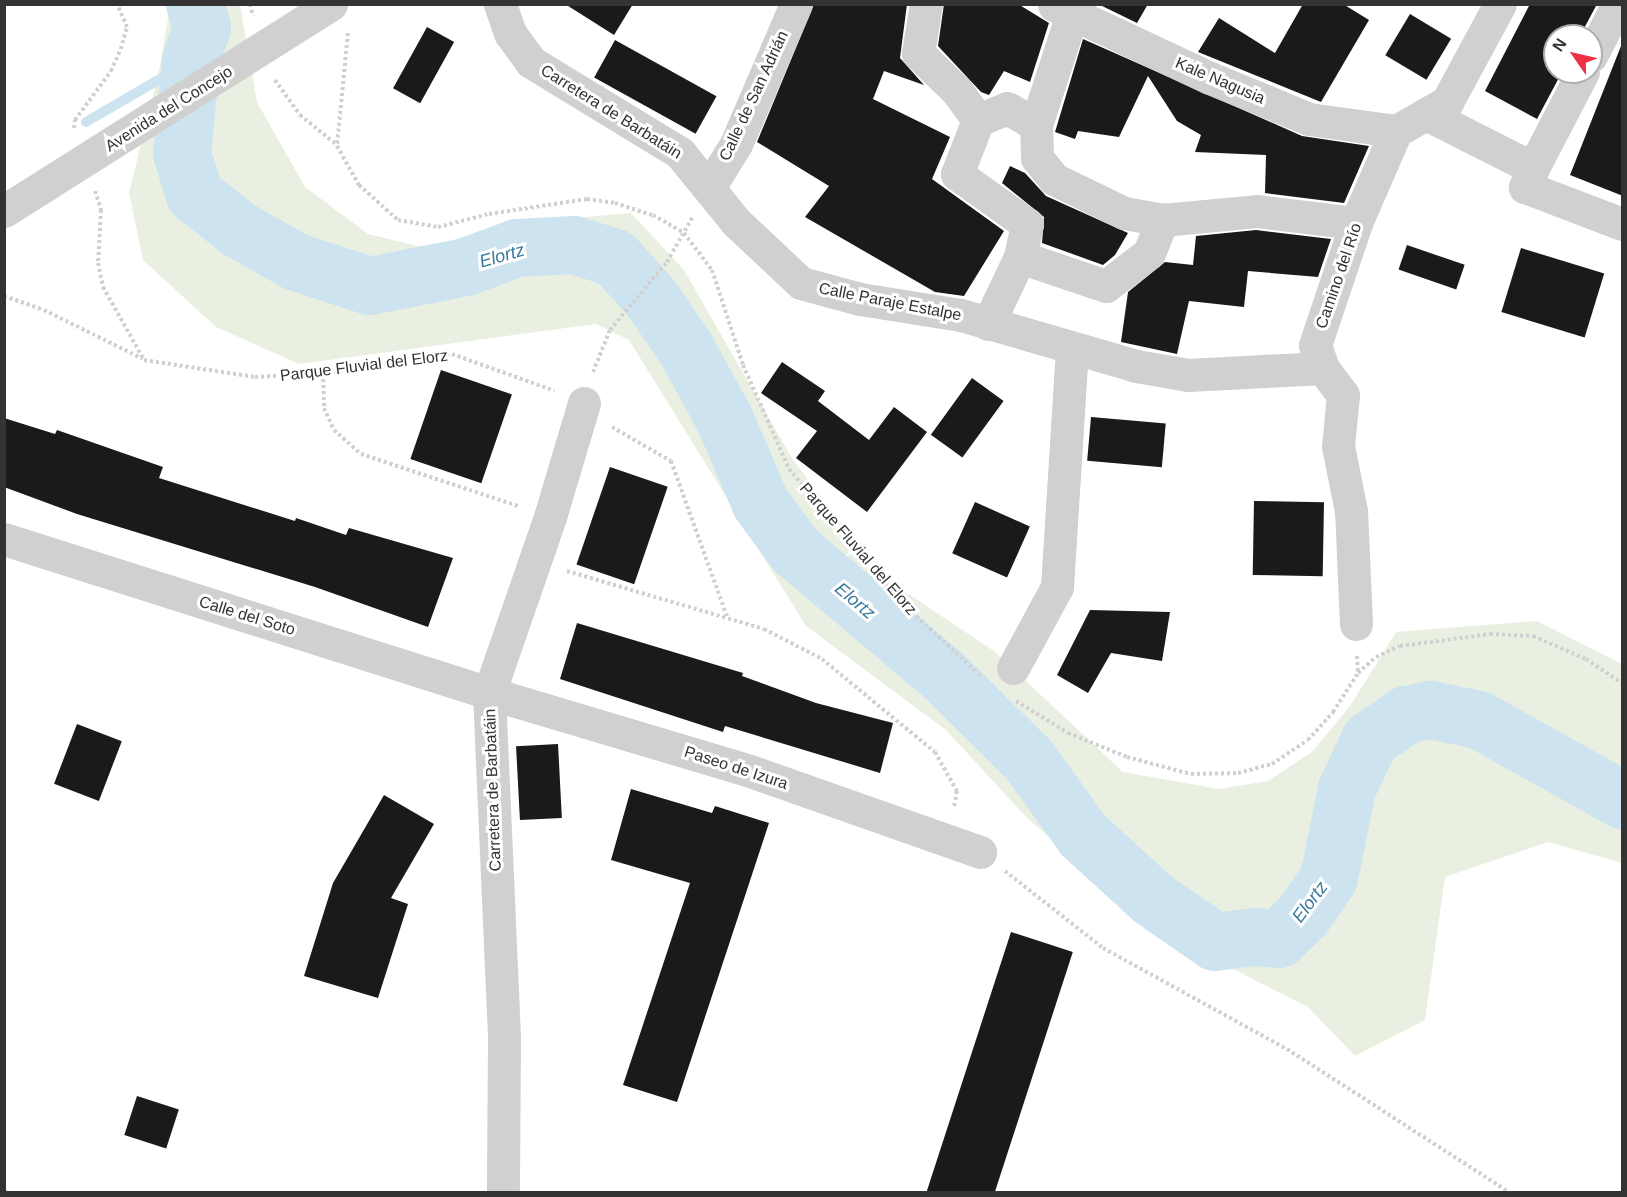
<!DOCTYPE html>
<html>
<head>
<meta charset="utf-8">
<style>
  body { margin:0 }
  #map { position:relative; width:1627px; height:1197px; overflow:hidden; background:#fff; font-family:Helvetica,sans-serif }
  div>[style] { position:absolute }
  .green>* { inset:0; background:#eaf0e1 }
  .stream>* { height:10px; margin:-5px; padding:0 5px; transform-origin:5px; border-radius:5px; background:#cde4f0 }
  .river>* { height:58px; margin:-29px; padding:0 29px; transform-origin:29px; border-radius:29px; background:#cde4f0 }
  .building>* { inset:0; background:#1a1a1a; transform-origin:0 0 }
  .path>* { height:4px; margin-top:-2px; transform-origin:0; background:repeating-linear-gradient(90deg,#d0d0d0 0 3px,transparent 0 6px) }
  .minor>* { height:33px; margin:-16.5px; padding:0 16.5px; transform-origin:16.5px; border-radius:16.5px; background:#d0d0d0 }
  .tertiary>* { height:33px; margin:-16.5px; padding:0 16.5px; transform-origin:16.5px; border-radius:16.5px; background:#d0d0d0 }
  span { translate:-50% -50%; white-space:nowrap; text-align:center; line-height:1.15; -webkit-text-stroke:6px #fff; paint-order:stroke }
  .street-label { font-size:16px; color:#333 }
  .water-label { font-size:18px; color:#3a7a9c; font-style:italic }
  .frame { position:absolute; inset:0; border:6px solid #333; pointer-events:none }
  .north { position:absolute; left:1543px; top:24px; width:60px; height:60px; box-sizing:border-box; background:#fff; border:2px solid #adadad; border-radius:50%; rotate:304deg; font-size:16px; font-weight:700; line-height:24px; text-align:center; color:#333 }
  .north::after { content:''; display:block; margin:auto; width:21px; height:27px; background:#f02e45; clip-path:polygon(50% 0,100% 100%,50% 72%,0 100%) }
</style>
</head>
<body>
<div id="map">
  <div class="green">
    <div style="clip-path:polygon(165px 5px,240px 5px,257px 102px,305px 187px,368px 234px,426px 248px,518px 223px,631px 213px,684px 270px,793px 460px,883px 577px,994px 651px,1123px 772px,1219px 789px,1268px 781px,1313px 751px,1350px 706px,1396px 632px,1537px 621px,1622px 664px,1622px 863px,1548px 842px,1445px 877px,1425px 1020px,1355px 1056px,1308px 1007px,1160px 932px,1028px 819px,946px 730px,806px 626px,629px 340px,596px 324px,299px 364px,216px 327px,143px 260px,129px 193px,159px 71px,170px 7px)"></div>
  </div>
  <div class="stream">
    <div style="left:86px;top:122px;width:121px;rotate:-30.2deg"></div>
  </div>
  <div class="river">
    <div style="left:195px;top:4px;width:24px;rotate:73deg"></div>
    <div style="left:202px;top:27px;width:36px;rotate:108deg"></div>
    <div style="left:191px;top:61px;width:93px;rotate:95.5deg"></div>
    <div style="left:182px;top:154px;width:43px;rotate:72.4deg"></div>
    <div style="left:195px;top:195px;width:55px;rotate:38.3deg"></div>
    <div style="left:238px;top:229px;width:67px;rotate:29.6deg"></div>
    <div style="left:296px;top:262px;width:78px;rotate:18deg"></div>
    <div style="left:370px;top:286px;width:98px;rotate:-11.2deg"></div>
    <div style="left:466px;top:267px;width:54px;rotate:-20.4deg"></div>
    <div style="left:517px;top:248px;width:57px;rotate:-3deg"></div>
    <div style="left:574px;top:245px;width:43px;rotate:17.6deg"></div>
    <div style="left:615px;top:258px;width:54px;rotate:48deg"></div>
    <div style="left:651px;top:298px;width:62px;rotate:55.5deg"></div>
    <div style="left:686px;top:349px;width:81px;rotate:61.2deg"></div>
    <div style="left:725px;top:420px;width:91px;rotate:66.8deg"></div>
    <div style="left:761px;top:504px;width:59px;rotate:53.3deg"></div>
    <div style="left:796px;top:551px;width:194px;rotate:40.2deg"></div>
    <div style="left:944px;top:676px;width:120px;rotate:44.7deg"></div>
    <div style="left:1029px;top:760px;width:92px;rotate:54.2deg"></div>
    <div style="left:1083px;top:835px;width:95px;rotate:42.4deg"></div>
    <div style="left:1153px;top:899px;width:75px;rotate:34.7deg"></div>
    <div style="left:1215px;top:942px;width:40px;rotate:-7.1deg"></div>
    <div style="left:1255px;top:937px;width:24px;rotate:5deg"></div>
    <div style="left:1279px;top:939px;width:33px;rotate:-44deg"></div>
    <div style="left:1303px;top:916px;width:46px;rotate:-55.6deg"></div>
    <div style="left:1329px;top:878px;width:91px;rotate:-78.6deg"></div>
    <div style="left:1347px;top:789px;width:54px;rotate:-64.9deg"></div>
    <div style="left:1370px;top:740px;width:44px;rotate:-34.8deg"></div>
    <div style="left:1406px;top:715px;width:25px;rotate:-12deg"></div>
    <div style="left:1430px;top:710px;width:50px;rotate:11.5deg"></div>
    <div style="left:1479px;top:720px;width:164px;rotate:29.2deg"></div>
  </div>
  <div class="building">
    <div style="clip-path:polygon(565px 4px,633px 4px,614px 35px)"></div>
    <div style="clip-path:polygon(814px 4px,907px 4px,900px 58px,924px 85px,884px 71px,873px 99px,950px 137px,932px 179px,1004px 231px,964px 296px,935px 292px,805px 217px,829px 186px,757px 142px)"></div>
    <div style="clip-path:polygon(944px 4px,1018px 4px,1049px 23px,1030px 82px,1004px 71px,989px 95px,981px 92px,938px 46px)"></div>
    <div style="clip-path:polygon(1098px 4px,1148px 4px,1137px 23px)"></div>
    <div style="clip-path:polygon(1303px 4px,1343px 4px,1369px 20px,1321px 102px,1198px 52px,1219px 18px,1275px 53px)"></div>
    <div style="clip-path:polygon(1530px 4px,1597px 4px,1580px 36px,1555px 36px,1555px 72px,1562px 72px,1537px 119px,1485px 91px)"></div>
    <div style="left:1410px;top:14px;width:48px;height:48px;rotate:31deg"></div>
    <div style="left:427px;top:27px;width:31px;height:70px;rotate:29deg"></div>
    <div style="clip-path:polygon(1083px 39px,1302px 136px,1369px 146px,1344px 203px,1265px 193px,1266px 155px,1195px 152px,1201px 135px,1177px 121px,1148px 76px,1119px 137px,1078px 131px,1075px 139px,1055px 132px)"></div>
    <div style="left:615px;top:40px;width:116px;height:43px;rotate:29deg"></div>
    <div style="clip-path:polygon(1621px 46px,1623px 46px,1623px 196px,1570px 175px)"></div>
    <div style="clip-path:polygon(1010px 166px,1025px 173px,1046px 196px,1128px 233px,1115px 255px,1103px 265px,1042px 243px,1044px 217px,1002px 183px)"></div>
    <div style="clip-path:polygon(1256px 230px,1331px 239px,1318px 277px,1248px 271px,1244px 307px,1189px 301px,1177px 354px,1121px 342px,1128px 292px,1165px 262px,1193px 265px,1196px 236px)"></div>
    <div style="left:1407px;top:245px;width:61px;height:26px;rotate:19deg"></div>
    <div style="left:1521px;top:248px;width:87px;height:67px;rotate:17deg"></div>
    <div style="clip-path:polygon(782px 362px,825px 391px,818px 401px,869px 440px,894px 407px,927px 432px,867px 512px,796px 458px,817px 431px,761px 393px)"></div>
    <div style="left:441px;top:370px;width:75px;height:94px;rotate:19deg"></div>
    <div style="left:972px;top:378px;width:39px;height:70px;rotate:36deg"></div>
    <div style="left:1091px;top:417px;width:75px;height:44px;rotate:5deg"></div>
    <div style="clip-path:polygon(4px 418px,55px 434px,57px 430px,163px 467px,159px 478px,295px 521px,296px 518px,346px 535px,349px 528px,453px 558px,428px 627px,315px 587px,77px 514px,4px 487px)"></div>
    <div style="left:610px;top:467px;width:61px;height:103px;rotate:19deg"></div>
    <div style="left:1254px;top:501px;width:70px;height:74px;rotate:1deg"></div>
    <div style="left:975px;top:502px;width:60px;height:56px;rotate:24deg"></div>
    <div style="clip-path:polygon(1090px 610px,1170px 612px,1162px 661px,1111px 653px,1088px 693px,1057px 675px)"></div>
    <div style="clip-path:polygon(577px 623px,743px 673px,742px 676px,816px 703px,893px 723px,880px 773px,725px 726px,723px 732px,560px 679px)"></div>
    <div style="left:77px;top:724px;width:48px;height:64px;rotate:21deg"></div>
    <div style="left:558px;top:744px;width:74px;height:42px;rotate:87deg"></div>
    <div style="clip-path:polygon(631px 789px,712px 813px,715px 806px,769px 823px,677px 1102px,623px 1085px,690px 883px,611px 860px)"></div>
    <div style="clip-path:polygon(384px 795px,434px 824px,391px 898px,408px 904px,378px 998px,304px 976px,333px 883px)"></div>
    <div style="left:1011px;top:932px;width:65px;height:272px;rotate:18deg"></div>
    <div style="left:137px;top:1096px;width:44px;height:41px;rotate:18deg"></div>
  </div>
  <div class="path">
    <div style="left:250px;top:4px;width:12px;rotate:76deg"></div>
    <div style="left:348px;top:33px;width:114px;rotate:95.6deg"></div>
    <div style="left:337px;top:146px;width:45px;rotate:60.6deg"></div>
    <div style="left:359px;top:185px;width:52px;rotate:41.9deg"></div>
    <div style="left:398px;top:220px;width:41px;rotate:9.9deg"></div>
    <div style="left:438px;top:227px;width:53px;rotate:-14.3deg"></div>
    <div style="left:489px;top:214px;width:99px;rotate:-8.7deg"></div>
    <div style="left:587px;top:199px;width:28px;rotate:8deg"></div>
    <div style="left:615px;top:203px;width:40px;rotate:18deg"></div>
    <div style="left:653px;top:215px;width:36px;rotate:30deg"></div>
    <div style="left:684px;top:233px;width:46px;rotate:52.9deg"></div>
    <div style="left:712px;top:270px;width:100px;rotate:71.9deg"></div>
    <div style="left:743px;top:365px;width:114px;rotate:66.1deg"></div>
    <div style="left:789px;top:469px;width:177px;rotate:49.8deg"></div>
    <div style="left:903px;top:604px;width:106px;rotate:42.7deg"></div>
    <div style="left:275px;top:80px;width:43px;rotate:54.5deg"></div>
    <div style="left:300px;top:115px;width:48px;rotate:39deg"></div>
    <div style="left:74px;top:128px;width:8px;rotate:-83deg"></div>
    <div style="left:75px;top:120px;width:61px;rotate:-53.7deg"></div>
    <div style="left:111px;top:71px;width:24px;rotate:-66deg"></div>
    <div style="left:121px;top:49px;width:23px;rotate:-75deg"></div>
    <div style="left:127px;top:27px;width:25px;rotate:-113deg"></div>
    <div style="left:95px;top:191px;width:20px;rotate:72deg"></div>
    <div style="left:101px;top:210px;width:53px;rotate:93.2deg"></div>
    <div style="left:98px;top:263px;width:25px;rotate:78deg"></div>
    <div style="left:103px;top:287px;width:84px;rotate:60.7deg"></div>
    <div style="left:144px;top:360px;width:112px;rotate:8.7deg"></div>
    <div style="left:255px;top:377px;width:73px;rotate:-3.1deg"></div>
    <div style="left:328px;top:373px;width:125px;rotate:-8.7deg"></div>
    <div style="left:452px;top:354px;width:109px;rotate:19.8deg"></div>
    <div style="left:4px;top:296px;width:42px;rotate:19.3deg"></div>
    <div style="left:44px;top:310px;width:110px;rotate:26.3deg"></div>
    <div style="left:593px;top:372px;width:45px;rotate:-68deg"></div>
    <div style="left:610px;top:330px;width:89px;rotate:-50deg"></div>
    <div style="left:667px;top:262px;width:51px;rotate:-60.4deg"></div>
    <div style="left:323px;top:373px;width:35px;rotate:88deg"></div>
    <div style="left:324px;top:408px;width:24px;rotate:66deg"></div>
    <div style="left:334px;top:430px;width:36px;rotate:42deg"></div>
    <div style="left:361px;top:454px;width:165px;rotate:18.3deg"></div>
    <div style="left:612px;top:427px;width:68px;rotate:30deg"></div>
    <div style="left:671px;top:461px;width:168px;rotate:70.2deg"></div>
    <div style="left:567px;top:571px;width:205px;rotate:16.4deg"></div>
    <div style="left:764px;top:629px;width:65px;rotate:27.3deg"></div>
    <div style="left:822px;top:659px;width:146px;rotate:39.5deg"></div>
    <div style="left:935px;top:752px;width:45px;rotate:60.6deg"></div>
    <div style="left:957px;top:791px;width:16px;rotate:101deg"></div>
    <div style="left:1357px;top:656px;width:17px;rotate:87deg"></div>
    <div style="left:1016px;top:701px;width:61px;rotate:31.6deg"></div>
    <div style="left:1068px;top:733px;width:64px;rotate:22.1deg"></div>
    <div style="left:1127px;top:757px;width:66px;rotate:14.9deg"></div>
    <div style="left:1191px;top:774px;width:47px;rotate:-1.2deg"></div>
    <div style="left:1238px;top:773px;width:35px;rotate:-15deg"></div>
    <div style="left:1272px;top:764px;width:43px;rotate:-33.7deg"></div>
    <div style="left:1308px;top:740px;width:38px;rotate:-48deg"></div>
    <div style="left:1333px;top:712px;width:46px;rotate:-57.3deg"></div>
    <div style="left:1358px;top:673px;width:24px;rotate:-42deg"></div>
    <div style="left:1376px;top:657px;width:26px;rotate:-25deg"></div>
    <div style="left:1400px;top:646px;width:91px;rotate:-7.6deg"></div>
    <div style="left:1490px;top:634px;width:43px;rotate:2.7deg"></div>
    <div style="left:1533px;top:636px;width:58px;rotate:23.5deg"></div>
    <div style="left:1586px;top:659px;width:43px;rotate:33.7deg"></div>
    <div style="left:1005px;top:871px;width:125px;rotate:38.2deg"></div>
    <div style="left:1103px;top:948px;width:210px;rotate:28.8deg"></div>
    <div style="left:1287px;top:1049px;width:264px;rotate:32.8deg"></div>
    <div style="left:4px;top:1192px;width:3px"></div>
  </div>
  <div class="minor">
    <div style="left:500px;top:4px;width:31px;rotate:71deg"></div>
    <div style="left:510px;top:33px;width:36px;rotate:54deg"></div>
    <div style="left:531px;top:62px;width:175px;rotate:31.4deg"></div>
    <div style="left:680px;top:153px;width:89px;rotate:50.9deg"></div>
    <div style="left:736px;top:222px;width:89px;rotate:43.2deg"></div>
    <div style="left:801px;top:283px;width:61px;rotate:15.2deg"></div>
    <div style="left:860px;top:299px;width:102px;rotate:9deg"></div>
    <div style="left:961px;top:315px;width:182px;rotate:16.2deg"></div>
    <div style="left:1136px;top:366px;width:53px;rotate:9.8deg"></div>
    <div style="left:1188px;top:375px;width:135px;rotate:-3deg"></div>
    <div style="left:926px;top:4px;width:50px;rotate:99.3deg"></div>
    <div style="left:918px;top:53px;width:54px;rotate:44.3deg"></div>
    <div style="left:957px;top:91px;width:36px;rotate:54deg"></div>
    <div style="left:1079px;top:4px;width:12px;rotate:125deg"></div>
    <div style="left:1072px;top:14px;width:117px;rotate:108deg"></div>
    <div style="left:1036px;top:125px;width:33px;rotate:88deg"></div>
    <div style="left:1037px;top:158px;width:27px;rotate:51deg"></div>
    <div style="left:1054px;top:179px;width:78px;rotate:25.9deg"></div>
    <div style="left:1124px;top:213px;width:39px;rotate:10deg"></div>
    <div style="left:1162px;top:220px;width:95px;rotate:-5.4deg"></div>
    <div style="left:1257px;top:211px;width:100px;rotate:6.9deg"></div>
    <div style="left:1054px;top:5px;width:172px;rotate:25.1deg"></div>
    <div style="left:1210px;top:78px;width:107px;rotate:22.5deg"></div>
    <div style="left:1309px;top:119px;width:88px;rotate:7.9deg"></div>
    <div style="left:1591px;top:56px;width:59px;rotate:-62.6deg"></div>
    <div style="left:1426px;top:114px;width:120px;rotate:26.8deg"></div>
    <div style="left:1533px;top:168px;width:21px;rotate:113deg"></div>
    <div style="left:1525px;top:187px;width:104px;rotate:20.9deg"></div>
    <div style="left:1533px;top:168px;width:108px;rotate:-62.5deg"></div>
    <div style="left:710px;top:186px;width:49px;rotate:-58.2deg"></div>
    <div style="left:736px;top:144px;width:152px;rotate:-66.8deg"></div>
    <div style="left:1020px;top:257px;width:91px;rotate:18.6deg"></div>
    <div style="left:1106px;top:286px;width:54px;rotate:-37.5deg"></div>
    <div style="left:1149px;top:253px;width:35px;rotate:-68deg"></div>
    <div style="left:988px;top:324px;width:74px;rotate:-64.5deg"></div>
    <div style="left:1020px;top:257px;width:34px;rotate:-78deg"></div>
    <div style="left:1027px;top:224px;width:86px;rotate:-144.5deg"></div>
    <div style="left:957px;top:174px;width:58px;rotate:-68.7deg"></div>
    <div style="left:978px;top:120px;width:31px;rotate:-22deg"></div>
    <div style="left:1007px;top:108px;width:34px;rotate:30deg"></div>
    <div style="left:584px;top:403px;width:119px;rotate:106.6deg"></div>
    <div style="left:550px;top:517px;width:186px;rotate:109.1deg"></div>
    <div style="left:489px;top:693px;width:272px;rotate:16.6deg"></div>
    <div style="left:750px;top:771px;width:244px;rotate:19.4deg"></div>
    <div style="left:1356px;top:624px;width:113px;rotate:-92.5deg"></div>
    <div style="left:1351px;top:511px;width:66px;rotate:-101.3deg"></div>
    <div style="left:1338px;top:446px;width:51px;rotate:-84.4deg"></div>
    <div style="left:1343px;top:395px;width:34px;rotate:-127deg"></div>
    <div style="left:1323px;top:368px;width:24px;rotate:-109deg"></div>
    <div style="left:1315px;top:345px;width:129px;rotate:-71.4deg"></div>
    <div style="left:1356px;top:223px;width:100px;rotate:-66.5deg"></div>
    <div style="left:1396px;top:131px;width:59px;rotate:-29.6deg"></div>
    <div style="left:1447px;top:102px;width:111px;rotate:-61.6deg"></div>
    <div style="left:1013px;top:668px;width:92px;rotate:-61.5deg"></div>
    <div style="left:1057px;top:587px;width:238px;rotate:-86.4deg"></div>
  </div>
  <div class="tertiary">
    <div style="left:4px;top:211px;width:387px;rotate:-32.3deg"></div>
    <div style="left:4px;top:539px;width:509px;rotate:17.62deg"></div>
    <div style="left:489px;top:693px;width:346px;rotate:87.5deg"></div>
    <div style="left:504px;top:1039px;width:153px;rotate:90.4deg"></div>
  </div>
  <div class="street-label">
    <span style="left:1220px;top:81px;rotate:23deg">Kale Nagusia</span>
    <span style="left:754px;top:96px;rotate:-65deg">Calle de San Adrián</span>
    <span style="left:169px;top:109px;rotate:-32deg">Avenida del Concejo</span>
    <span style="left:611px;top:112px;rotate:32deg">Carretera de Barbatáin</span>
    <span style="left:1339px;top:276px;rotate:-71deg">Camino del Río</span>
    <span style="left:890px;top:302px;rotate:11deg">Calle Paraje Estalpe</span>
    <span style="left:364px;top:366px;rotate:-7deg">Parque Fluvial del Elorz</span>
    <span style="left:858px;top:549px;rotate:49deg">Parque Fluvial del Elorz</span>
    <span style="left:247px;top:616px;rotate:17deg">Calle del Soto</span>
    <span style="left:736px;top:768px;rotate:18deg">Paseo de Izura</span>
    <span style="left:493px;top:790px;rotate:-92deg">Carretera de Barbatáin</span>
  </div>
  <div class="water-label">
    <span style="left:502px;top:256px;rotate:-16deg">Elortz</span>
    <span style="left:855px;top:601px;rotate:40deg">Elortz</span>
    <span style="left:1310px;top:902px;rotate:-53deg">Elortz</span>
  </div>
  <div class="frame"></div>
  <div class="north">N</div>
</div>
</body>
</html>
